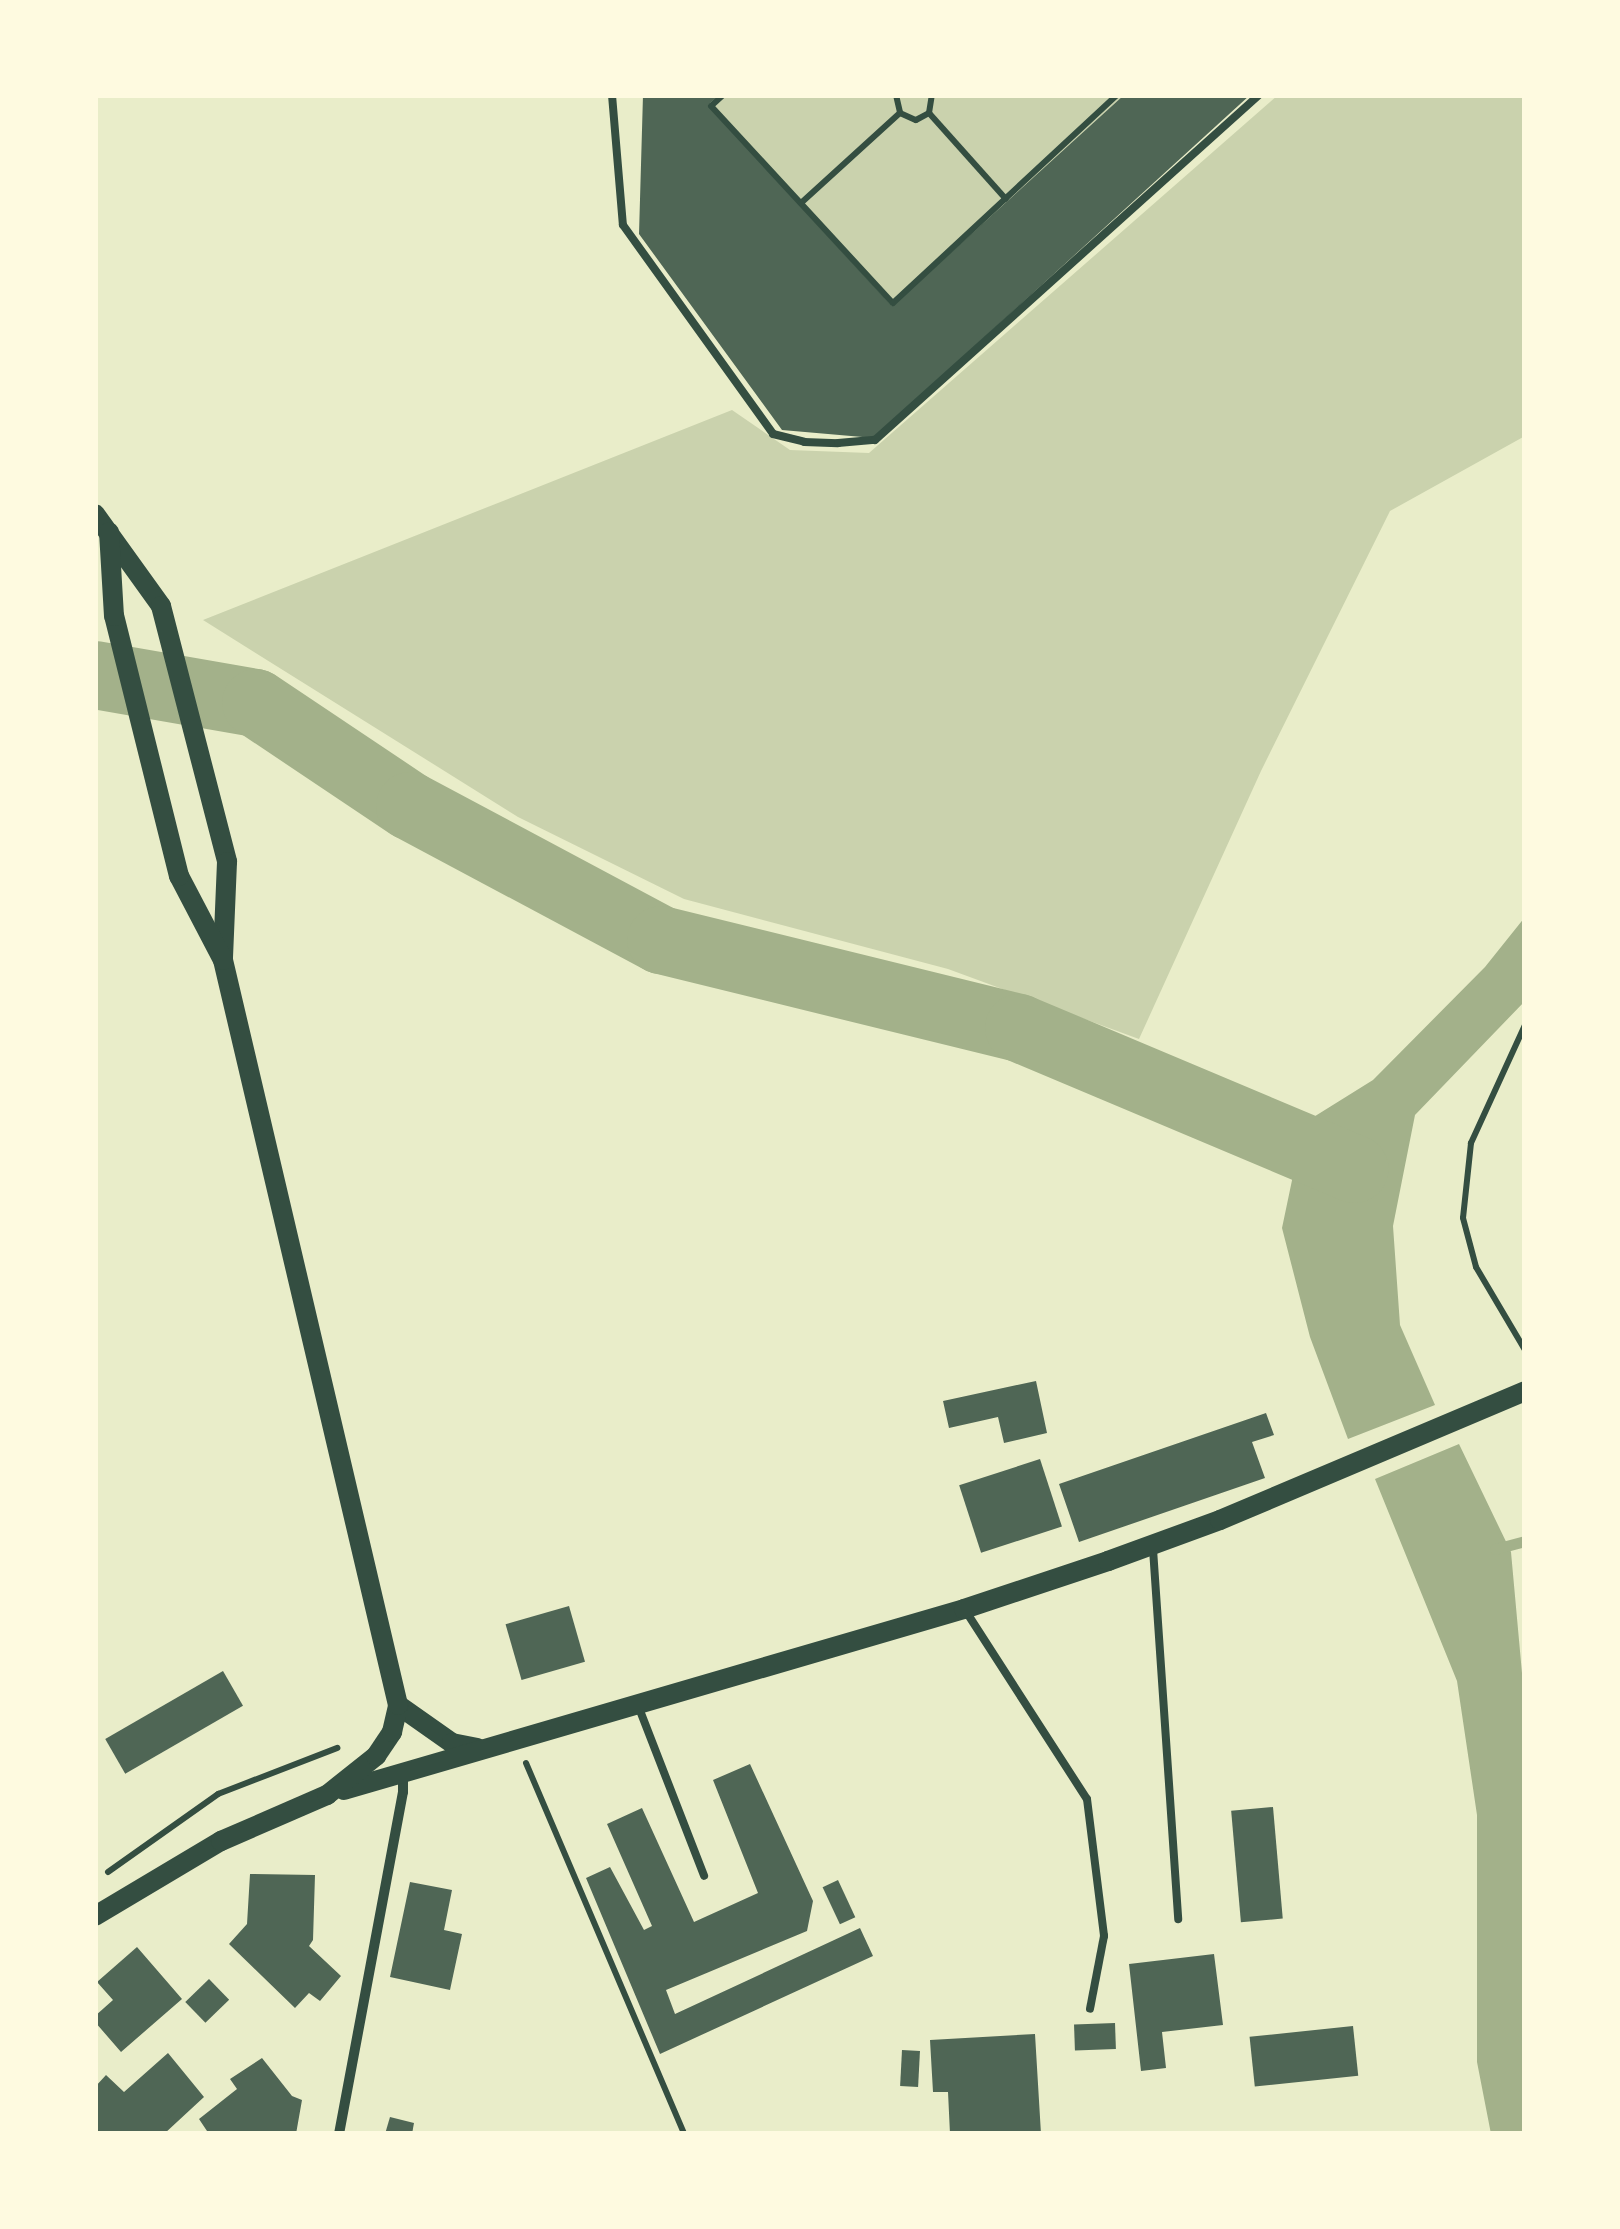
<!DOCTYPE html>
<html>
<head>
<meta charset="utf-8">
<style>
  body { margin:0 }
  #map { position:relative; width:1620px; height:2229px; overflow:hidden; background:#e9edc9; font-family:Commissioner,sans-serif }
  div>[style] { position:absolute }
  .green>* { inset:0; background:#cad2ad }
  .water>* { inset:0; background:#a3b18a }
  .stream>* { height:11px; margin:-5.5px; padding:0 5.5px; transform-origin:5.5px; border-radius:5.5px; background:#a3b18a }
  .river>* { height:68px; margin:-34px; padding:0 34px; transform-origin:34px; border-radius:34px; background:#a3b18a }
  .building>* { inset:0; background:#4f6655; transform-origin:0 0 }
  .path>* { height:6px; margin:-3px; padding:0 3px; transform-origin:3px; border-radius:3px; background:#344e41 }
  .service>* { height:8px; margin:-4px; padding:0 4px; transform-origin:4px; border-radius:4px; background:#344e41 }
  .minor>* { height:10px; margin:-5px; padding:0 5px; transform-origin:5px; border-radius:5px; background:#344e41 }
  .secondary>* { height:20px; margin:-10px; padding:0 10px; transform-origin:10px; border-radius:10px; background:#344e41 }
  span { translate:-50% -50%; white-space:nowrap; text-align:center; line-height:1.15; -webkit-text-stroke:10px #fefae0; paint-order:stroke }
  .frame { position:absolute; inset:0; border:98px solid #fefae0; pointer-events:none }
</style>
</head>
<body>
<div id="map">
  <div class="green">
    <div style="clip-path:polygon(719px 95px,1124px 95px,892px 306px,708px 105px)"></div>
    <div style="clip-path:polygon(1278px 95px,1525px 95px,1525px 436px,1390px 511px,1261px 771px,1139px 1039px,948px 969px,684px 899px,518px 817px,203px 620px,732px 410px,790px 450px,869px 453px)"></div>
  </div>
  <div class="water">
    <div style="clip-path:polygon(1525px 917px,1525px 1001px,1415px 1115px,1393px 1226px,1400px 1325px,1435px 1405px,1348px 1439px,1310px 1337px,1282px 1228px,1304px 1123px,1373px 1080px,1485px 967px)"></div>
    <div style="clip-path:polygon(1459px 1444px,1511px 1552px,1525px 1706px,1525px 2134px,1491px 2134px,1477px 2062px,1477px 1815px,1457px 1681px,1375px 1479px)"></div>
  </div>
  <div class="stream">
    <div style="left:1495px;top:1549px;width:31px;rotate:-15deg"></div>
  </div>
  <div class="river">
    <div style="left:95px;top:675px;width:163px;rotate:9.9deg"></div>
    <div style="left:256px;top:703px;width:185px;rotate:33.8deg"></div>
    <div style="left:410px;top:806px;width:285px;rotate:28.1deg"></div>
    <div style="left:661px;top:940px;width:369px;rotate:13.8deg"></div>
    <div style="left:1019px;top:1028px;width:364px;rotate:22.8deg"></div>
  </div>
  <div class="building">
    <div style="clip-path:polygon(643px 95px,719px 95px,708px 105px,892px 306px,1124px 95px,1250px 95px,874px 438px,782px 430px,639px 234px)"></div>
    <div style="clip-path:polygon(1036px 1381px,1047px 1433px,1004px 1443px,998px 1417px,949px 1428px,943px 1401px)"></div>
    <div style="clip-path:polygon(1266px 1413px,1274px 1435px,1252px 1442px,1265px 1478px,1079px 1542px,1059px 1484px)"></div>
    <div style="left:1040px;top:1459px;width:71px;height:85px;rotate:72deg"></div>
    <div style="left:569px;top:1606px;width:58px;height:66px;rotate:74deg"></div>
    <div style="left:223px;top:1671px;width:40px;height:136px;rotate:60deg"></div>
    <div style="clip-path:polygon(750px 1764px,813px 1901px,807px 1931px,666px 1990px,675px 2014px,860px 1928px,873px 1956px,660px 2054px,586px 1878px,610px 1867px,644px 1930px,652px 1926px,607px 1824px,642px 1808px,694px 1922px,758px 1893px,713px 1780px)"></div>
    <div style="left:1273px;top:1807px;width:112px;height:42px;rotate:85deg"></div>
    <div style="clip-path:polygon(250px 1874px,315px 1875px,313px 1940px,309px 1946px,341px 1976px,320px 2001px,309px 1993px,295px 2008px,229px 1944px,247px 1924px)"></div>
    <div style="left:838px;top:1880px;width:41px;height:17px;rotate:65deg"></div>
    <div style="clip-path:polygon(410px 1882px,452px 1890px,444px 1930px,462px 1934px,450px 1990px,390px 1977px)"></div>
    <div style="clip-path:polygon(137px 1947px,182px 1999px,121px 2052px,95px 2022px,95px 2016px,113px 2000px,97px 1982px)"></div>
    <div style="clip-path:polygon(1214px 1954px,1223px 2025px,1162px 2032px,1166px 2068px,1141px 2071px,1129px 1964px)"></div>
    <div style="left:209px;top:1979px;width:29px;height:33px;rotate:46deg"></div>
    <div style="left:1115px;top:2023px;width:26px;height:41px;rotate:88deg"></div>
    <div style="left:1353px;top:2026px;width:50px;height:104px;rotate:84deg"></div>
    <div style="clip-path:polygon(1035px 2034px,1041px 2134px,950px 2134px,948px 2092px,933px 2092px,930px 2040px)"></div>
    <div style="left:902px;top:2050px;width:18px;height:36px;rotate:3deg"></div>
    <div style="clip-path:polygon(168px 2053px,204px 2097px,164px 2134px,95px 2134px,95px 2087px,106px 2075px,124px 2092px)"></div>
    <div style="clip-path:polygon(262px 2058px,292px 2096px,302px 2100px,296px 2134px,209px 2134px,199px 2119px,237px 2089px,230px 2079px)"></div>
    <div style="clip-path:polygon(390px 2117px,414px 2123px,412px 2134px,385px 2134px)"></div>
  </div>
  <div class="path">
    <div style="left:723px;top:95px;width:16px;rotate:137deg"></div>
    <div style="left:711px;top:106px;width:268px;rotate:47.3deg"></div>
    <div style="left:893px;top:303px;width:306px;rotate:-42.9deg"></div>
    <div style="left:896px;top:95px;width:18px;rotate:77deg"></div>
    <div style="left:900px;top:113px;width:17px;rotate:24deg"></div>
    <div style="left:916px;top:120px;width:15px;rotate:-28deg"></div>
    <div style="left:929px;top:113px;width:18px;rotate:-81deg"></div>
    <div style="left:929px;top:113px;width:115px;rotate:48.2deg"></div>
    <div style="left:801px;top:203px;width:134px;rotate:-42.3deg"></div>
    <div style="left:1525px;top:1025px;width:130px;rotate:114.6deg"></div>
    <div style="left:1471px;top:1143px;width:75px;rotate:96.1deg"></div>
    <div style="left:1463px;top:1218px;width:51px;rotate:75.1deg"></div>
    <div style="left:1476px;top:1267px;width:96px;rotate:59.4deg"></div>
    <div style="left:526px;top:1763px;width:403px;rotate:66.9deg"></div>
    <div style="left:108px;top:1872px;width:135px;rotate:-35.3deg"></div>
    <div style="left:218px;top:1794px;width:128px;rotate:-21.1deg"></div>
  </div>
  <div class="service">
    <div style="left:612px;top:95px;width:130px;rotate:85.2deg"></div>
    <div style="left:623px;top:225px;width:257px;rotate:54.3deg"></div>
    <div style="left:773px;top:434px;width:32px;rotate:14deg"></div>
    <div style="left:804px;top:442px;width:34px;rotate:2deg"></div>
    <div style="left:838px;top:443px;width:37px;rotate:-5deg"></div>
    <div style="left:875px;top:440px;width:516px;rotate:-41.94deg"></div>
    <div style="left:1153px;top:1549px;width:371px;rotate:86.1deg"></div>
    <div style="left:967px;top:1613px;width:221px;rotate:57.2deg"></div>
    <div style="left:1087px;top:1799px;width:138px;rotate:82.9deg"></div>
    <div style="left:1104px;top:1936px;width:74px;rotate:100.9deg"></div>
    <div style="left:639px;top:1708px;width:180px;rotate:68.8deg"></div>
  </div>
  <div class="minor">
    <div style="left:339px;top:2134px;width:348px;rotate:-79.4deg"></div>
    <div style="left:403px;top:1792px;width:18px;rotate:-90deg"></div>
  </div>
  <div class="secondary">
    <div style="left:95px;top:514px;width:113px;rotate:54.3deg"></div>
    <div style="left:161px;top:606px;width:264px;rotate:75.5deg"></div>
    <div style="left:227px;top:862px;width:96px;rotate:92.4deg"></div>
    <div style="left:398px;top:1705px;width:66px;rotate:35.1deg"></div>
    <div style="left:452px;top:1743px;width:26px;rotate:11deg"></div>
    <div style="left:344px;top:1790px;width:646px;rotate:-16.27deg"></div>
    <div style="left:964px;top:1609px;width:152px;rotate:-18.4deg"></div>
    <div style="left:1108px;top:1561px;width:119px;rotate:-20.1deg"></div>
    <div style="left:1220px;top:1520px;width:331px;rotate:-22.9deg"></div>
    <div style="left:95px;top:1916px;width:147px;rotate:-30.8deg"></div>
    <div style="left:221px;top:1841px;width:116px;rotate:-23.5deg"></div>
    <div style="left:327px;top:1795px;width:63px;rotate:-38.5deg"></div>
    <div style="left:376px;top:1756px;width:29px;rotate:-56deg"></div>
    <div style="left:392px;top:1732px;width:28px;rotate:-77deg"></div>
    <div style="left:398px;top:1705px;width:765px;rotate:-103.22deg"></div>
    <div style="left:223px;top:960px;width:95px;rotate:-117.6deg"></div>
    <div style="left:179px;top:876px;width:268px;rotate:-104deg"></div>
    <div style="left:114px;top:616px;width:84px;rotate:-93.4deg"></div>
  </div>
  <div class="frame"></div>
</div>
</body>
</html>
